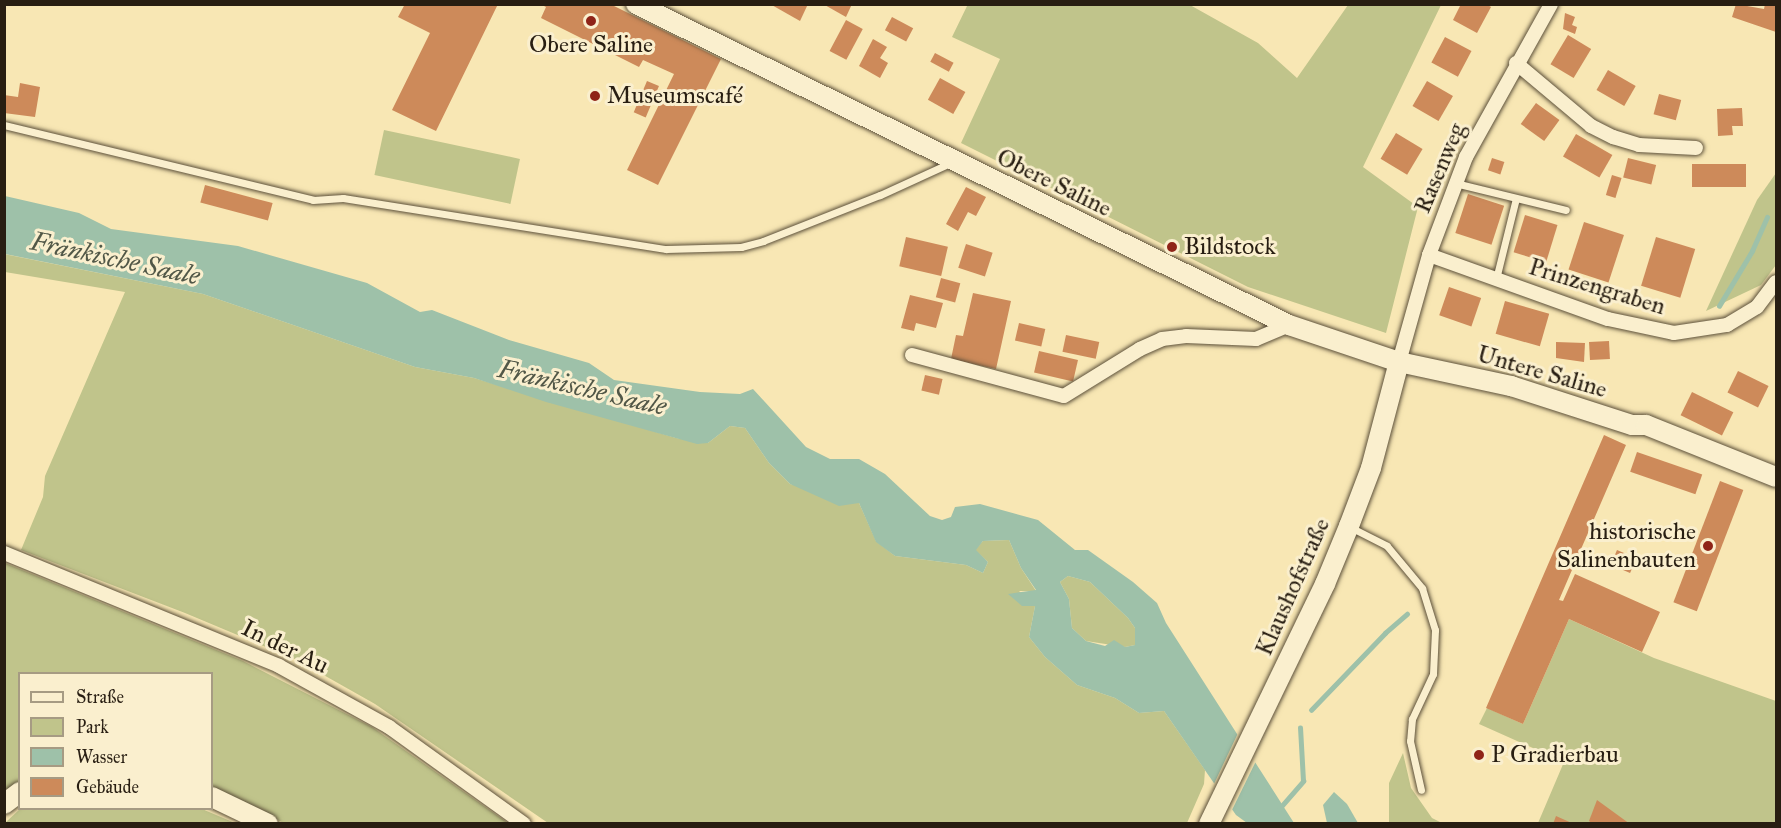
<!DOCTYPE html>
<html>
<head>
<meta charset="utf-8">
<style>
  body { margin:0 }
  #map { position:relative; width:1781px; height:828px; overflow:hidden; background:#f8e7b4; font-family:"IM FELL Great Primer",serif }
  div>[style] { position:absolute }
  .green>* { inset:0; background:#c0c48b; transform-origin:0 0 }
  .water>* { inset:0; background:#9ec1a9 }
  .pier>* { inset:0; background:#f8e7b4 }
  .stream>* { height:4.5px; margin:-2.25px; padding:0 2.25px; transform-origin:2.25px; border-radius:2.25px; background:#9ec1a9 }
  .building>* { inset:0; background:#cd8a5a; transform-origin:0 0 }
  .roads { filter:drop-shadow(0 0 2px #5c503a) drop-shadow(0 0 2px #5c503a) }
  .service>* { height:7px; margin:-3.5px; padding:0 3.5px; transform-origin:3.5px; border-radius:3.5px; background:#faefce }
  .minor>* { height:14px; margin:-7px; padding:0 7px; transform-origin:7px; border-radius:7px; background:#faefce }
  .secondary>* { height:20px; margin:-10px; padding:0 10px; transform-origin:10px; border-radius:10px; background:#faefce }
  .dots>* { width:16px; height:16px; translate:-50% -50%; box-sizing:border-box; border:3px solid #faefce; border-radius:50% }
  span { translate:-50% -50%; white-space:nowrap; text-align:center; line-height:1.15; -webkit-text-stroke:6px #faefce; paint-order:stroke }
  .poi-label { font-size:24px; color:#281e12 }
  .left { translate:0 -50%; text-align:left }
  .right { translate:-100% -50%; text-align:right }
  .street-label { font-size:24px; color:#281e12 }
  .water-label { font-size:26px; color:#515747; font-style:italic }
  .frame { position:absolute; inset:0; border:6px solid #281e12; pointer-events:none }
  .legend { position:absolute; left:18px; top:672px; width:195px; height:138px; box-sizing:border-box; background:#faefce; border:2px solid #a69b83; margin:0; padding:8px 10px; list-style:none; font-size:18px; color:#281e12 }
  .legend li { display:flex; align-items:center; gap:12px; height:30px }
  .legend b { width:30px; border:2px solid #a69b83 }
</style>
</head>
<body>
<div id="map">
  <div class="green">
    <div style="clip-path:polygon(968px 4px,1190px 5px,1258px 43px,1297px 78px,1348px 5px,1441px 5px,1363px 167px,1418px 207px,1386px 333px,1248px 287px,961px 143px,1000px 59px,952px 37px)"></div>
    <div style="left:384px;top:130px;width:139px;height:46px;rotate:12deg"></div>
    <div style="clip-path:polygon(1776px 173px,1776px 265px,1761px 285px,1706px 311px,1757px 200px)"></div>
    <div style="clip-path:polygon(4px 254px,203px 294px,415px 367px,474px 378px,676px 438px,708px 443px,730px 426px,745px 428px,769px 463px,790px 484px,859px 503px,876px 541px,895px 556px,966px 565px,983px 573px,988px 562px,975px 550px,983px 541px,1009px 540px,1021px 568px,1036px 591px,1019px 591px,1035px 606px,1029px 637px,1045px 657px,1077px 685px,1115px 698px,1139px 713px,1164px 711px,1205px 770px,1204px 784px,1187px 823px,548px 823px,375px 704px,297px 660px,185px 613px,21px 550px,43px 497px,45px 476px,125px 292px,5px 272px)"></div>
    <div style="clip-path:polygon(5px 563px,243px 661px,372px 727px,508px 823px,284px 823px,212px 790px,212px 674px,20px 674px,19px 783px,5px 795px)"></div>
    <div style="clip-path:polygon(1068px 576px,1090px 582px,1128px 618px,1135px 628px,1135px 645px,1125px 647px,1086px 641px,1072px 628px,1069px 599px,1060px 582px)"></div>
    <div style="clip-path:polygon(1569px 619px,1654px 658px,1776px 701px,1776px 823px,1538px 823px,1564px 762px,1479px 724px,1487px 708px,1523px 724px)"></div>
    <div style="clip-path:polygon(1403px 753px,1411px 788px,1432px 818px,1442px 823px,1389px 823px,1389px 783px)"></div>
    <div style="clip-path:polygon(21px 808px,202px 809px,235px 823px,5px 823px)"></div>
  </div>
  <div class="water">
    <div style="clip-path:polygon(evenodd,5px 196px,79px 213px,111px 229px,238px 246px,367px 283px,420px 312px,432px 310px,509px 340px,589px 363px,614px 380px,700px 392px,740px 394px,753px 389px,806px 447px,830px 459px,859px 459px,885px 474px,930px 516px,942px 520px,951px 517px,955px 507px,980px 504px,1038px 520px,1075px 550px,1088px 550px,1133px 582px,1157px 603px,1166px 623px,1294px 823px,1247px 823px,1236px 815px,1164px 711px,1139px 713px,1115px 698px,1077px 685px,1045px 657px,1029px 637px,1035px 606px,1022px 606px,1008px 594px,1036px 590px,1021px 568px,1009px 540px,983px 541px,976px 550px,988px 562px,983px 573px,966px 565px,895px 556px,876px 542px,859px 503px,839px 506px,790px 484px,769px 463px,745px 428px,730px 426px,708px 443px,697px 444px,546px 402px,474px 378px,415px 367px,203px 294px,5px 254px,5px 196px,1068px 576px,1090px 582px,1128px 618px,1135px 628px,1135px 645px,1125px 647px,1114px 640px,1105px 646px,1086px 641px,1072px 628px,1069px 599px,1060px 582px,1068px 576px)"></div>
    <div style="clip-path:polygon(1334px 792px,1347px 804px,1358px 823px,1327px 823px,1323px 805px)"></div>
  </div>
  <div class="pier">
    <div style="clip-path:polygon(1239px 731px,1257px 759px,1231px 812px,1213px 786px)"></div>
  </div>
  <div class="stream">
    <div style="left:1719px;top:306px;width:64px;rotate:-59deg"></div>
    <div style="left:1752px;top:251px;width:37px;rotate:-66deg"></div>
    <div style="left:1311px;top:710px;width:107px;rotate:-46.1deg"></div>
    <div style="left:1385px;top:633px;width:29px;rotate:-41deg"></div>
    <div style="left:1279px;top:809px;width:37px;rotate:-49deg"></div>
    <div style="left:1303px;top:781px;width:53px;rotate:-93.2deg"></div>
  </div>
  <div class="building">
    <div style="clip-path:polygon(405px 4px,498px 4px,436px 131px,392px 110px,430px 33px,398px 17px)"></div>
    <div style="clip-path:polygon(540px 4px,610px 4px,721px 59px,658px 185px,627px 170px,674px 74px,643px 60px,639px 67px,541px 18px,546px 7px)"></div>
    <div style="clip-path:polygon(770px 4px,808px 4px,800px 21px)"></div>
    <div style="clip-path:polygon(823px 4px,852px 4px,846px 17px)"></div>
    <div style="clip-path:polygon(1461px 4px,1486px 4px,1491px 7px,1477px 33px,1453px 20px)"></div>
    <div style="clip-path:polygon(1736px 4px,1764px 9px,1765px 4px,1776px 4px,1776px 32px,1732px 17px)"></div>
    <div style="clip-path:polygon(1565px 13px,1575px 17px,1572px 25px,1577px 27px,1575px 34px,1563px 29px)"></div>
    <div style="left:892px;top:17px;width:24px;height:15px;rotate:28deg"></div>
    <div style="left:846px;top:20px;width:19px;height:35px;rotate:28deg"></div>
    <div style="left:1568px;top:35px;width:27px;height:34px;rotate:31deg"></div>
    <div style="left:1445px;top:37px;width:30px;height:29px;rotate:28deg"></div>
    <div style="clip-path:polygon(873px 39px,887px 47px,880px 58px,888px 63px,880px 78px,859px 66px)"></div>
    <div style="left:935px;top:53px;width:21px;height:10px;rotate:28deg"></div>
    <div style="left:1608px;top:70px;width:32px;height:23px;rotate:30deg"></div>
    <div style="left:940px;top:78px;width:29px;height:25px;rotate:29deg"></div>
    <div style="left:647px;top:81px;width:13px;height:34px;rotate:23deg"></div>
    <div style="left:1427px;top:81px;width:30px;height:29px;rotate:30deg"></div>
    <div style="clip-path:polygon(20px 83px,40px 87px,35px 117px,4px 113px,4px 95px,18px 97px)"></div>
    <div style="left:1659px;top:94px;width:23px;height:21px;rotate:15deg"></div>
    <div style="left:1536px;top:103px;width:29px;height:26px;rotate:36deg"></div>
    <div style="clip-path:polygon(1742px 108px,1743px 126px,1732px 126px,1733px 135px,1718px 136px,1717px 109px)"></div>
    <div style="left:1396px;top:133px;width:31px;height:30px;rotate:31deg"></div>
    <div style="left:1576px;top:134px;width:42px;height:26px;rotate:30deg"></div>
    <div style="left:1492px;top:158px;width:13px;height:13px;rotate:18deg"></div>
    <div style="left:1628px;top:158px;width:29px;height:20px;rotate:14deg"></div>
    <div style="left:1746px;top:164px;width:23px;height:54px;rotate:90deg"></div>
    <div style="left:1612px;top:175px;width:10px;height:21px;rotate:17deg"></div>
    <div style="left:205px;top:185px;width:70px;height:18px;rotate:15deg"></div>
    <div style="clip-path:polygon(966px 187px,986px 197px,976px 216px,968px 212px,958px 231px,946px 224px)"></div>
    <div style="left:1468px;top:194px;width:38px;height:41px;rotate:18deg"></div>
    <div style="left:1525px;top:215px;width:34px;height:39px;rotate:17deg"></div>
    <div style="left:1584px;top:222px;width:42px;height:50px;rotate:18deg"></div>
    <div style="left:906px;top:237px;width:43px;height:30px;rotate:13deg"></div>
    <div style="left:1656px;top:237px;width:41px;height:51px;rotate:17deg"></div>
    <div style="left:966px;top:244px;width:28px;height:25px;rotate:18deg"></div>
    <div style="left:941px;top:278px;width:20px;height:20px;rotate:15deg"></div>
    <div style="left:1449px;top:287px;width:34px;height:30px;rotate:19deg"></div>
    <div style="clip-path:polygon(973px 293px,1011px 301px,996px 369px,951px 359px,956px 335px,963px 336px)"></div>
    <div style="clip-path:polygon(910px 295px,943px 303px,936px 328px,916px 323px,914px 331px,901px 328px)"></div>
    <div style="left:1505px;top:301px;width:46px;height:34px;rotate:16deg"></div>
    <div style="left:1019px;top:323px;width:27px;height:18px;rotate:13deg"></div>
    <div style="left:1066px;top:335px;width:34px;height:17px;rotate:12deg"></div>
    <div style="left:1609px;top:341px;width:18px;height:20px;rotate:87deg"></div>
    <div style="clip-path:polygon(1556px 342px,1585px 343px,1584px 362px,1556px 358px)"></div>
    <div style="left:1039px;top:351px;width:40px;height:22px;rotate:13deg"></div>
    <div style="left:1738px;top:371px;width:34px;height:24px;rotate:26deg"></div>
    <div style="left:925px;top:375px;width:18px;height:16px;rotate:13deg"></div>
    <div style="left:1692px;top:392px;width:46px;height:26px;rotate:26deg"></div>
    <div style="clip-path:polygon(1604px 435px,1626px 445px,1559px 600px,1563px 601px,1575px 574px,1660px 612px,1642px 652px,1569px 619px,1523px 724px,1486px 708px)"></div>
    <div style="left:1637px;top:452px;width:69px;height:21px;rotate:19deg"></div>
    <div style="left:1720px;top:481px;width:25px;height:130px;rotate:21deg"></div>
    <div style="left:1617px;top:550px;width:21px;height:16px;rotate:23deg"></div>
    <div style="clip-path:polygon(1597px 800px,1630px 824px,1593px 824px,1589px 821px)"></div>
    <div style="clip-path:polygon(1556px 816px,1574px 824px,1553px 824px)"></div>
  </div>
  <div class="roads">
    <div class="service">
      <div style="left:4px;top:125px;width:318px;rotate:13.6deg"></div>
      <div style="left:313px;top:200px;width:30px;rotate:-4deg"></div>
      <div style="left:343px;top:198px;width:327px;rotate:9deg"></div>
      <div style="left:666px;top:249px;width:75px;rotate:-1.5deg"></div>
      <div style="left:741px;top:247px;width:23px;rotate:-15deg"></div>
      <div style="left:763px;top:241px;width:126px;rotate:-21.5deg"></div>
      <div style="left:880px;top:195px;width:77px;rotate:-24.6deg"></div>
      <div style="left:1455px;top:183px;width:114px;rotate:13.7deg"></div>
      <div style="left:1496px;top:279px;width:83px;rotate:-76.1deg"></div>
      <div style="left:1352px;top:528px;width:39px;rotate:27deg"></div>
      <div style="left:1387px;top:546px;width:55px;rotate:50.2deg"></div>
      <div style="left:1422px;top:588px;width:44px;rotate:72.8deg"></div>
      <div style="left:1435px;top:630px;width:44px;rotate:92.6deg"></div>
      <div style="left:1433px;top:674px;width:50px;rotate:115deg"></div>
      <div style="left:1412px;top:719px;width:22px;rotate:95deg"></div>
      <div style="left:1410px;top:741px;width:50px;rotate:77.3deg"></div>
    </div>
    <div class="minor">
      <div style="left:1516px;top:63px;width:98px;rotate:40deg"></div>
      <div style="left:1591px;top:126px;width:25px;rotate:27deg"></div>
      <div style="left:1613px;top:137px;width:27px;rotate:17deg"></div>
      <div style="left:1639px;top:145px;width:57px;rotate:3deg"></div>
      <div style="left:1429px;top:255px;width:190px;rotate:19.7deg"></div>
      <div style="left:1608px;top:319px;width:67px;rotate:12deg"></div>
      <div style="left:1674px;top:333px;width:54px;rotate:-8.6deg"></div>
      <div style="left:1727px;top:325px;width:35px;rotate:-31deg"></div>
      <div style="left:1757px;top:307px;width:31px;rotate:-53deg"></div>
      <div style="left:912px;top:355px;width:157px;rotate:15.1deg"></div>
      <div style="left:1064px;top:396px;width:89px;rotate:-31.7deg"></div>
      <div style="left:1140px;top:349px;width:24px;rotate:-24deg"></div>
      <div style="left:1162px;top:339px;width:24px;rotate:-7deg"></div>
      <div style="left:1186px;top:336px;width:70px;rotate:2.5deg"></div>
      <div style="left:1256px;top:339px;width:36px;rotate:-23deg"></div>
      <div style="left:1399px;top:362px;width:111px;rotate:-74.3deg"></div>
      <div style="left:1429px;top:255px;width:105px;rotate:-69.3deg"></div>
      <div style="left:1466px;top:157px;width:175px;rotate:-60.9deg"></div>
      <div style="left:4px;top:553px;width:297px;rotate:22.3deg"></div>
      <div style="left:279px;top:666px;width:126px;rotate:29deg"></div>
      <div style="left:389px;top:727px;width:166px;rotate:35.7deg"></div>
    </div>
    <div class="secondary">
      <div style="left:636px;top:4px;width:728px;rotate:26.18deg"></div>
      <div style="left:1289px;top:325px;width:116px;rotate:18.6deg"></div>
      <div style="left:1399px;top:362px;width:115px;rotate:12.1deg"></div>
      <div style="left:1511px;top:386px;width:127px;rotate:17.9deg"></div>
      <div style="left:1632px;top:425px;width:14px"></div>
      <div style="left:1646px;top:425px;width:140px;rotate:21.8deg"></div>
      <div style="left:212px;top:797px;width:62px;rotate:25.7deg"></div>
      <div style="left:4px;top:804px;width:20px;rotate:-37deg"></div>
      <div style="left:1209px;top:824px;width:267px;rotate:-64.2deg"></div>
      <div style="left:1325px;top:584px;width:63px;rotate:-67.5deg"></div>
      <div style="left:1349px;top:526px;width:62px;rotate:-69.2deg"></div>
      <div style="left:1371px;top:468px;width:110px;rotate:-75.2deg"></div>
    </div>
  </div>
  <div class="dots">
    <div style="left:591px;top:21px;background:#8f2418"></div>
    <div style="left:595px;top:96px;background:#8f2418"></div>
    <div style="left:1172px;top:247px;background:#8f2418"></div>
    <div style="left:1708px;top:546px;background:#8f2418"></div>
    <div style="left:1479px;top:755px;background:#8f2418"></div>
  </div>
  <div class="poi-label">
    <span style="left:591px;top:45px">Obere Saline</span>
    <span class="left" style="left:607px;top:96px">Museumscafé</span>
    <span class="left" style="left:1184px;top:247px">Bildstock</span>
    <span class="right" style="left:1696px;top:546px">historische<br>Salinenbauten</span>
    <span class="left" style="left:1491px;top:755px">P Gradierbau</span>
  </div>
  <div class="street-label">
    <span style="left:1440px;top:168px;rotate:-67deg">Rasenweg</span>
    <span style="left:1054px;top:183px;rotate:26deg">Obere Saline</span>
    <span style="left:1597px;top:287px;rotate:17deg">Prinzengraben</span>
    <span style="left:1542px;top:372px;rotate:16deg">Untere Saline</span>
    <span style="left:1293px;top:587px;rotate:-66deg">Klaushofstraße</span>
    <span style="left:285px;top:647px;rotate:26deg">In der Au</span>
  </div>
  <div class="water-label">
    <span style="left:115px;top:259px;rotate:12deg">Fränkische Saale</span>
    <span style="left:582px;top:388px;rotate:13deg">Fränkische Saale</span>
  </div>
  <div class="frame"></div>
  <ul class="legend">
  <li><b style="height:8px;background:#faefce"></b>Straße</li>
  <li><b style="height:16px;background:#c0c48b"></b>Park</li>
  <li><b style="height:16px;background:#9ec1a9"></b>Wasser</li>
  <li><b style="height:16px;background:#cd8a5a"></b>Gebäude</li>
  </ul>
</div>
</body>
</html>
